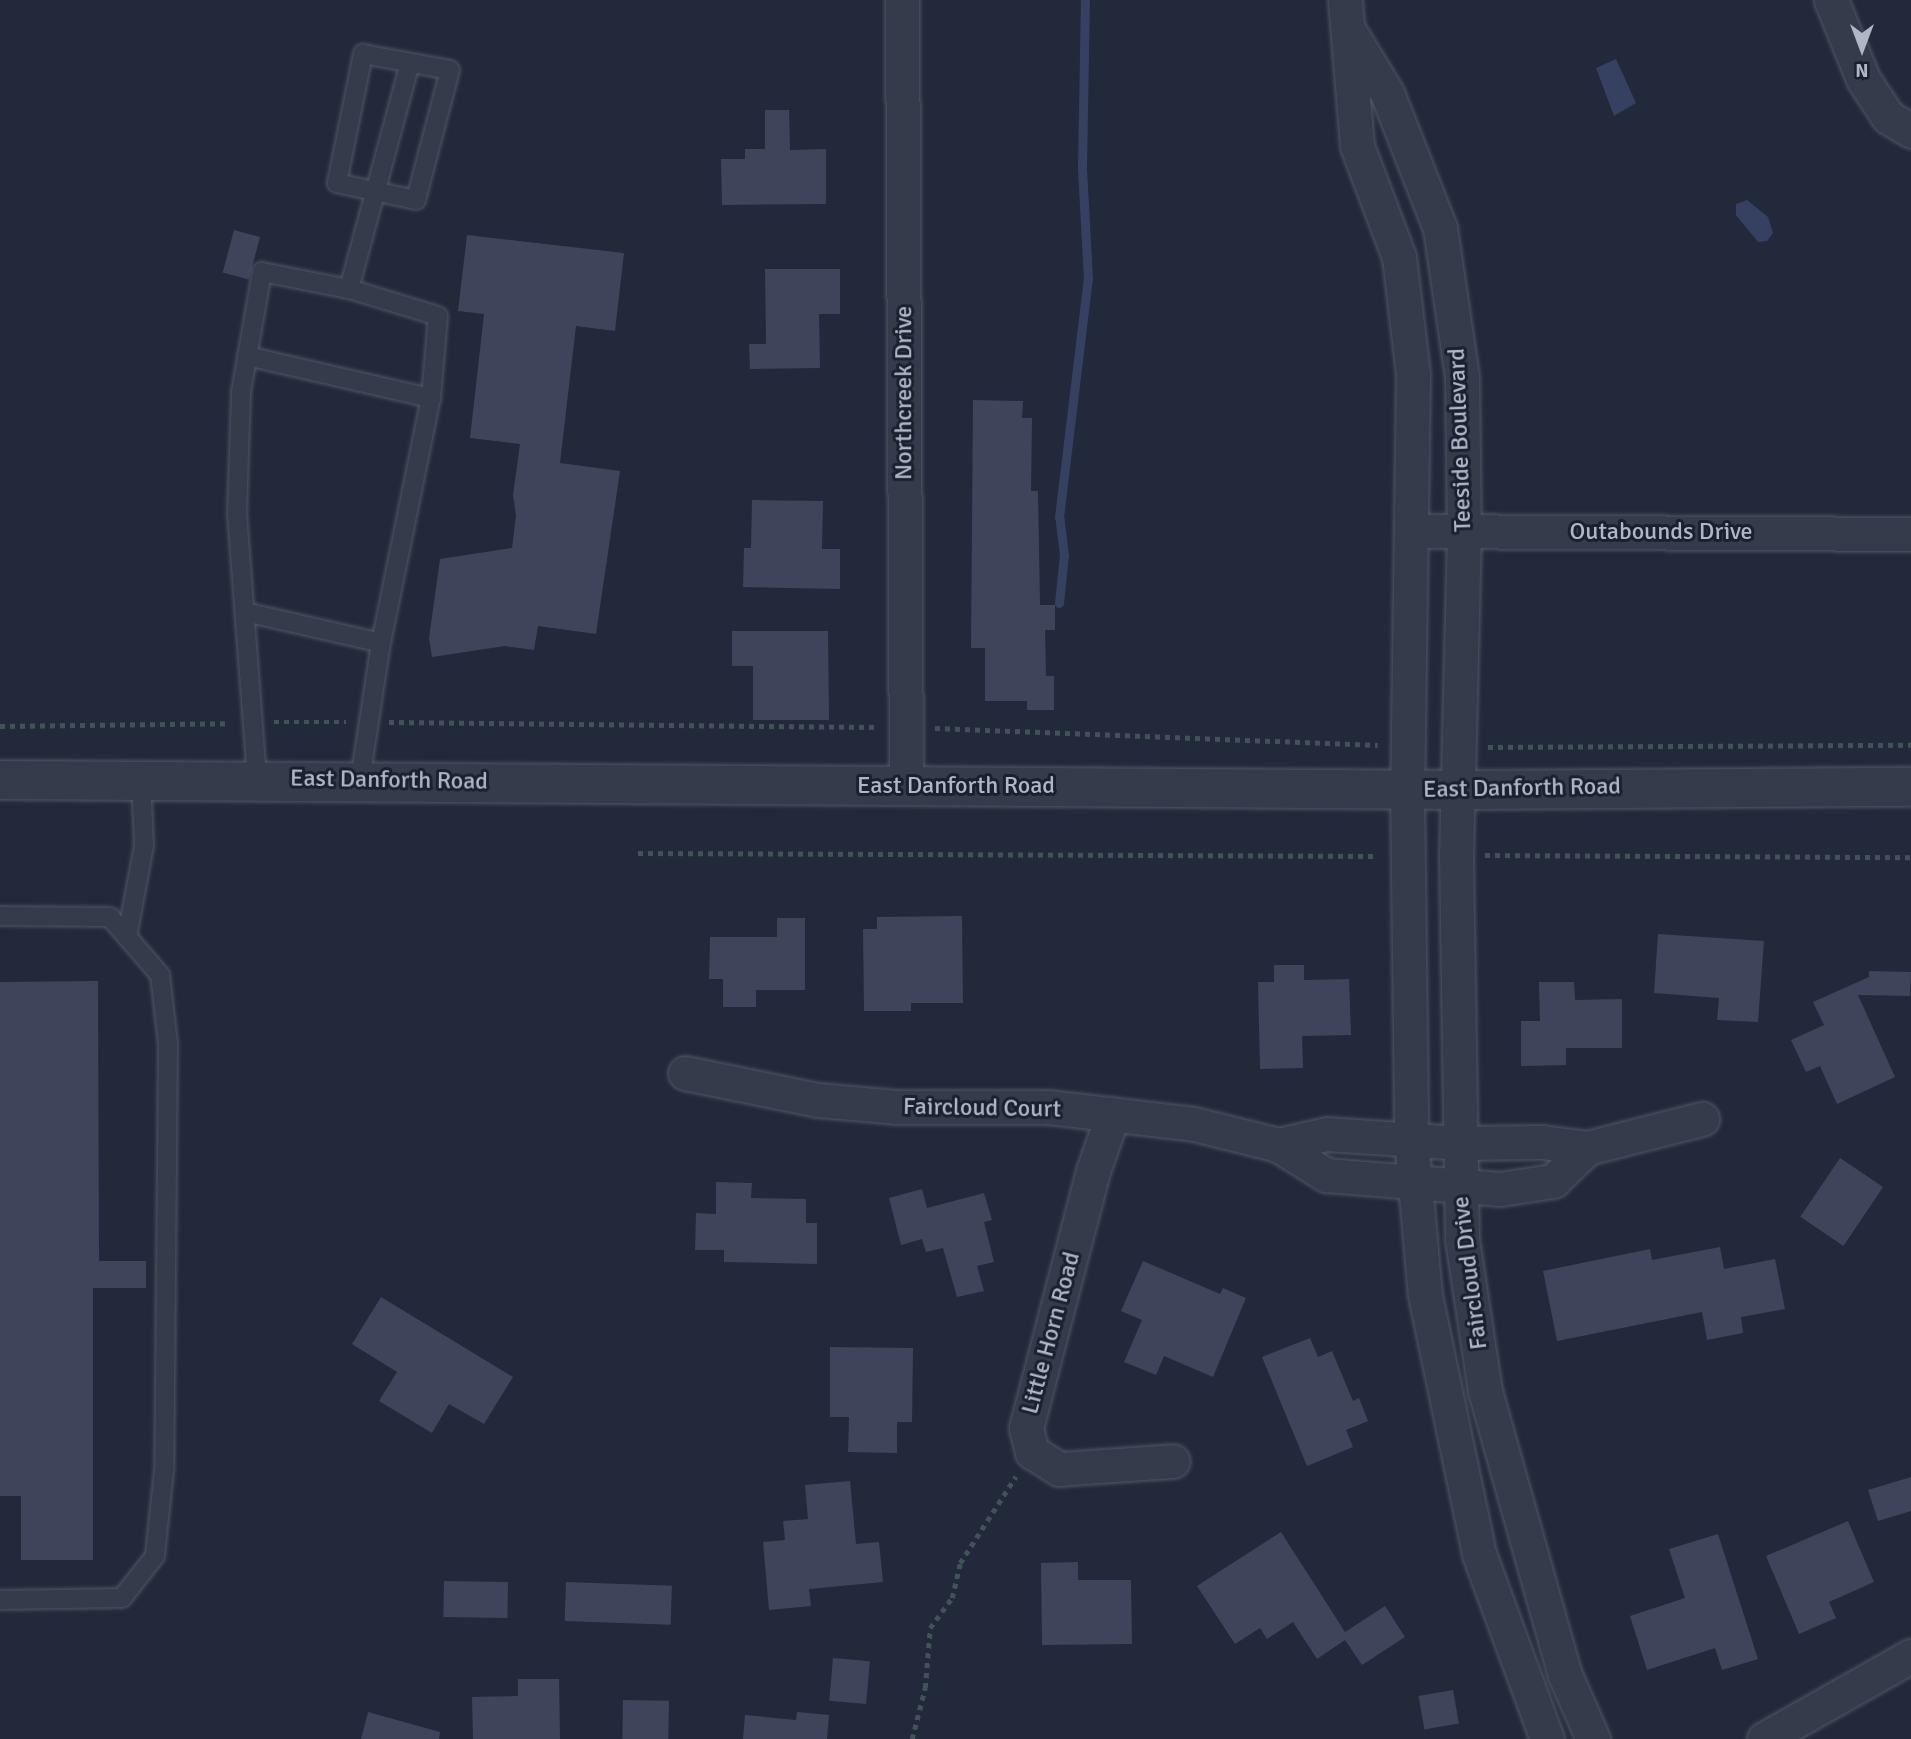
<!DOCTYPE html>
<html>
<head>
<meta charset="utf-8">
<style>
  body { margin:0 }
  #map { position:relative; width:1911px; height:1739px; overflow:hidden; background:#22293b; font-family:Signika,sans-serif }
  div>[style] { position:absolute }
  .water>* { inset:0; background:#364162 }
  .stream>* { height:9px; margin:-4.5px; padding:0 4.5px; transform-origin:4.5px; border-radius:4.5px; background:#364162 }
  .building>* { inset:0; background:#3e455b; transform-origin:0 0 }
  .path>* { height:4.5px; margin-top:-2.25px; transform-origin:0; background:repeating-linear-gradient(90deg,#425259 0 5px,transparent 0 10px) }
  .roads { filter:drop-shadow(0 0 2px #515666) drop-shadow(0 0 2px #515666) }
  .service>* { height:18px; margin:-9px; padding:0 9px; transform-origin:9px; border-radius:9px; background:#363b4b }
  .minor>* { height:33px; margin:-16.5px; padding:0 16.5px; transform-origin:16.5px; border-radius:16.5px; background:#363b4b }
  .tertiary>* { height:38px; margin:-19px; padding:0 19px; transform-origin:19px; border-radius:19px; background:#363b4b }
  span { translate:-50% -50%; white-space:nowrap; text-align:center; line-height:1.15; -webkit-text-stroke:6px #1b2030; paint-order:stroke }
  .street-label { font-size:24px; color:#b1b6c7 }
  .north { position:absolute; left:1827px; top:14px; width:70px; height:70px; -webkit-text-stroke:5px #1b2030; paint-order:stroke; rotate:180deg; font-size:19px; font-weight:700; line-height:28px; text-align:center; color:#b1b6c7 }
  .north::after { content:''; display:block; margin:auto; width:24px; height:32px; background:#b1b6c7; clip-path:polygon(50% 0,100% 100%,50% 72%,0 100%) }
</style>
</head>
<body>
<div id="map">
  <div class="water">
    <div style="clip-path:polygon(1616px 59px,1636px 103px,1614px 116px,1596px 68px)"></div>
    <div style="clip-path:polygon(1747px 200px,1768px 217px,1773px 233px,1767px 241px,1758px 242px,1736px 215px,1736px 204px)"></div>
  </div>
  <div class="stream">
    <div style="left:1059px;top:603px;width:48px;rotate:-84.1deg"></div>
    <div style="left:1064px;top:555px;width:38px;rotate:-97deg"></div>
    <div style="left:1059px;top:517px;width:240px;rotate:-83.1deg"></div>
    <div style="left:1088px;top:279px;width:111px;rotate:-93.1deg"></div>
    <div style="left:1082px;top:168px;width:168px;rotate:-89deg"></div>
  </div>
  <div class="building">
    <div style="clip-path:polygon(765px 110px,789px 110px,790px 150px,826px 149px,826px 204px,722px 205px,721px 159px,745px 159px,745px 149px,765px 149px)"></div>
    <div style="left:234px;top:230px;width:27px;height:44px;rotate:15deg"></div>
    <div style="clip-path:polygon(467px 235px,624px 253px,615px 331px,576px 326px,560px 463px,620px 471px,596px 634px,538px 626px,534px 650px,505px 646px,432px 657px,429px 638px,440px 559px,512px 548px,516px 515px,513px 495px,520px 444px,470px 438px,484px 314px,458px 311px)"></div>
    <div style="clip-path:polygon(765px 269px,840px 269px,840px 314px,819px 314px,820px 368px,750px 369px,749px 344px,766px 344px)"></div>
    <div style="clip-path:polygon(973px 400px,1023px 401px,1022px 418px,1032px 418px,1031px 491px,1038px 491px,1040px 605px,1055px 605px,1055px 630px,1045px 630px,1046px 676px,1054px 676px,1054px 710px,1027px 710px,1027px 701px,985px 701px,985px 648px,971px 648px)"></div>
    <div style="clip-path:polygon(752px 500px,823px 501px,822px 549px,840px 549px,840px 589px,743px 587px,744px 548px,751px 548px)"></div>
    <div style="clip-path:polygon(732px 631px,828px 631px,829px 720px,753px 720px,753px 666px,732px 666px)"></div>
    <div style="clip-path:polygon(962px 916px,963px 1003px,911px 1003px,911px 1011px,864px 1011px,863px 929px,877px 929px,877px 917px)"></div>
    <div style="clip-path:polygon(777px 918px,805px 918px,805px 990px,756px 990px,756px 1007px,723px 1007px,723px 979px,709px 979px,710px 937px,777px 937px)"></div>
    <div style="clip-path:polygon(1658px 934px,1764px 941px,1758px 1022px,1717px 1020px,1719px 998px,1654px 993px)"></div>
    <div style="clip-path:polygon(1274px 965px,1304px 965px,1304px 980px,1349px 979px,1351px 1035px,1302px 1036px,1303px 1068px,1260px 1069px,1258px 982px,1274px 982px)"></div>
    <div style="clip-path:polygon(1869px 971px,1911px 972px,1910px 996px,1858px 995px,1895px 1077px,1837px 1104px,1820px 1066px,1806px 1072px,1791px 1040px,1824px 1025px,1813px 1002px,1869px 977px)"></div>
    <div style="clip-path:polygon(98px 981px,99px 1261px,146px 1261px,146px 1288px,93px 1288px,93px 1560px,21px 1560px,21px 1496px,0 1496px,0 982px)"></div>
    <div style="clip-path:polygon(1539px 982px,1574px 982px,1575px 1000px,1622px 999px,1622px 1048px,1566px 1048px,1566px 1065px,1521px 1066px,1521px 1021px,1540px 1021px)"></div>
    <div style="left:1840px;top:1158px;width:52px;height:71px;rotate:34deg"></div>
    <div style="clip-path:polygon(716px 1182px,752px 1183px,751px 1198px,806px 1199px,806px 1223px,817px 1223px,817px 1264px,724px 1262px,724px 1250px,695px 1250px,696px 1213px,716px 1214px)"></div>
    <div style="clip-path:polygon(922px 1189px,927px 1208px,984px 1193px,992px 1220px,984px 1222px,994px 1262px,977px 1266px,984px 1291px,957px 1297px,943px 1248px,926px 1252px,922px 1239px,901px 1245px,889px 1198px)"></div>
    <div style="clip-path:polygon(1720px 1247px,1724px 1269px,1775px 1259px,1785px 1309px,1741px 1317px,1743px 1333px,1707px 1340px,1702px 1312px,1557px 1341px,1543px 1271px,1650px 1249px,1652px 1260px)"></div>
    <div style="clip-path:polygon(1143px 1261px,1220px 1294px,1223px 1288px,1246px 1298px,1213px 1377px,1164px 1356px,1156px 1375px,1124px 1362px,1142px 1320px,1121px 1311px)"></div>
    <div style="clip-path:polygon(381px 1297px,513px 1377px,484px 1424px,449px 1404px,432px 1433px,379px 1401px,397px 1372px,352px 1344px)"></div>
    <div style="clip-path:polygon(1310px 1338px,1318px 1357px,1332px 1351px,1353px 1401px,1359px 1398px,1368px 1421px,1346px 1430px,1353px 1447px,1307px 1466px,1262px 1357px)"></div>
    <div style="clip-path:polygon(830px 1347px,913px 1348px,912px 1422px,897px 1422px,897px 1453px,848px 1452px,849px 1417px,830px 1417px)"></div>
    <div style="clip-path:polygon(1911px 1477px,1911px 1511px,1878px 1521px,1868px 1490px)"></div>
    <div style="clip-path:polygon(850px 1481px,856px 1544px,879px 1542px,883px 1582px,809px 1589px,811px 1606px,769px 1610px,763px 1542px,785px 1540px,783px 1521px,808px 1519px,805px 1485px)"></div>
    <div style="clip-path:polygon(1848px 1521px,1874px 1582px,1829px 1602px,1836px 1618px,1799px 1634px,1766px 1556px)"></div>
    <div style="clip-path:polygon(1281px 1532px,1345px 1632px,1385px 1606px,1405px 1637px,1362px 1665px,1345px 1640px,1317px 1659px,1293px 1622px,1267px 1639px,1260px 1628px,1235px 1644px,1197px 1586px)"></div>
    <div style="clip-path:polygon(1718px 1534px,1758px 1659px,1722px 1670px,1715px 1648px,1647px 1670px,1630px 1616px,1685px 1598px,1669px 1549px)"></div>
    <div style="clip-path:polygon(1078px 1562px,1078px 1580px,1131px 1580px,1132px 1644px,1042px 1645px,1041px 1563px)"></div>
    <div style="left:444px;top:1581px;width:64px;height:36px;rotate:1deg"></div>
    <div style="left:566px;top:1582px;width:106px;height:39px;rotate:2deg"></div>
    <div style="left:833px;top:1658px;width:37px;height:43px;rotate:5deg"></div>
    <div style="clip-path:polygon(518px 1679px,559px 1679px,560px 1739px,473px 1739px,472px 1697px,518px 1696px)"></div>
    <div style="left:1453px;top:1690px;width:34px;height:35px;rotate:80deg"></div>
    <div style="left:623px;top:1700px;width:46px;height:39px;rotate:1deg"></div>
    <div style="clip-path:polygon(368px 1712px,440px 1732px,439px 1739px,361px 1739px)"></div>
    <div style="clip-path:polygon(797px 1712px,829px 1715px,827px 1739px,743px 1739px,745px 1715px,796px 1720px)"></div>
  </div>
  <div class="path">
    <div style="left:274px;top:722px;width:72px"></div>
    <div style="left:389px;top:722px;width:489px;rotate:0.6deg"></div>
    <div style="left:0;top:726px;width:230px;rotate:-0.7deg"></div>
    <div style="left:935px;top:728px;width:443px;rotate:2.2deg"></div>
    <div style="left:1488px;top:747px;width:423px;rotate:-0.3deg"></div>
    <div style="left:638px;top:853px;width:740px;rotate:0.23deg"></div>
    <div style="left:1485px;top:855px;width:426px;rotate:0.3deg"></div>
    <div style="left:912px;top:1739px;width:53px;rotate:-75.7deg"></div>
    <div style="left:925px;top:1688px;width:60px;rotate:-85.2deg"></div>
    <div style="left:930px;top:1628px;width:37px;rotate:-54deg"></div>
    <div style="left:952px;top:1598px;width:36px;rotate:-77deg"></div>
    <div style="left:960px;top:1563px;width:103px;rotate:-57.2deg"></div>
  </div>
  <div class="roads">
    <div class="service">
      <div style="left:363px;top:54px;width:88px;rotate:10.4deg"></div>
      <div style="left:450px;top:70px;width:134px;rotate:104.7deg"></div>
      <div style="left:416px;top:200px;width:81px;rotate:-167.9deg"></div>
      <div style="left:337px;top:183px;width:132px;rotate:-78.6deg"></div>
      <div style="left:247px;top:356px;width:189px;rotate:12.9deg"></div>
      <div style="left:245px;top:612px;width:139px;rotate:12.8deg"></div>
      <div style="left:257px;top:779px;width:266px;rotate:-94.3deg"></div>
      <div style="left:237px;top:514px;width:122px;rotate:-88.1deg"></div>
      <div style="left:241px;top:392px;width:122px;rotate:-80.1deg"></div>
      <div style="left:262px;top:272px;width:89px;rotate:11.1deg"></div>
      <div style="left:360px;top:780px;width:139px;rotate:-81.3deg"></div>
      <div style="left:381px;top:643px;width:250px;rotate:-78.5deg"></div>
      <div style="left:431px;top:398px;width:82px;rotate:-85.1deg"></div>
      <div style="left:438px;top:316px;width:93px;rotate:-163.1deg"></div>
      <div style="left:349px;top:289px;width:234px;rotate:-74.9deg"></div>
      <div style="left:0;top:916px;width:110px;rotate:0.5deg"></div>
      <div style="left:110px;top:917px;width:77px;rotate:49.2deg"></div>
      <div style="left:160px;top:975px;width:69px;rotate:83.4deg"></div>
      <div style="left:168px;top:1044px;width:426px;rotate:90.5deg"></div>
      <div style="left:164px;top:1470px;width:86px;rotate:96deg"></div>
      <div style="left:155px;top:1556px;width:53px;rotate:128.2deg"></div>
      <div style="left:122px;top:1598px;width:122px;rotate:179.1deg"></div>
      <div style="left:127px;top:937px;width:94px;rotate:-79.5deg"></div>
      <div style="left:144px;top:845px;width:66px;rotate:-92.6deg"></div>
    </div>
    <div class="minor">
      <div style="left:902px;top:0;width:785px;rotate:89.71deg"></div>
      <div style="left:1345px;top:0;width:146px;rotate:85.3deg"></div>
      <div style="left:1357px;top:146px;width:119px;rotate:69.3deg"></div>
      <div style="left:1399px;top:257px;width:118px;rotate:83.2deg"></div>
      <div style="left:1413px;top:374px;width:415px;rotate:90.8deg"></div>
      <div style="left:1407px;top:789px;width:350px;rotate:89.3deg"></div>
      <div style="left:1411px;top:1139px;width:157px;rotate:84.9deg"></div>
      <div style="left:1425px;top:1295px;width:265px;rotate:78.2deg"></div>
      <div style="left:1479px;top:1554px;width:197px;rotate:69.8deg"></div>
      <div style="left:1831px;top:0;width:85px;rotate:67.9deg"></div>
      <div style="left:1863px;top:79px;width:45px;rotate:56.7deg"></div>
      <div style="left:1888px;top:117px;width:27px;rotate:31deg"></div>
      <div style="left:1351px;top:34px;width:69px;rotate:58.6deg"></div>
      <div style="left:1387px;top:93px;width:145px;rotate:68.6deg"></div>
      <div style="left:1440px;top:228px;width:151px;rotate:81.6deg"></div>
      <div style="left:1462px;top:377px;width:154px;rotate:89.3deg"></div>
      <div style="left:1464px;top:531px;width:324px;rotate:91.4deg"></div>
      <div style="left:1456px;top:855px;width:384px;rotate:89.1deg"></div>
      <div style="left:1462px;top:1239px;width:154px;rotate:81.4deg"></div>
      <div style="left:1485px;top:1391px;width:295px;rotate:74.3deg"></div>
      <div style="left:1565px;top:1675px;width:70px;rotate:66.4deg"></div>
      <div style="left:1411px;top:531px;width:500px;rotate:0.34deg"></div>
      <div style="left:685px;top:1073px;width:136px;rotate:11.5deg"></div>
      <div style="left:818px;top:1100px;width:78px;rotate:5.1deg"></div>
      <div style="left:896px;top:1107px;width:152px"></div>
      <div style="left:1048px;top:1107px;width:147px;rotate:6.6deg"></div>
      <div style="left:1194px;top:1124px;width:87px;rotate:14deg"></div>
      <div style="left:1278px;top:1145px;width:57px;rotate:32deg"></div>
      <div style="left:1326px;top:1175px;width:175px;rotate:4.6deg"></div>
      <div style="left:1500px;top:1189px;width:54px;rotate:-8.6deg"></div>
      <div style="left:1553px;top:1181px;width:47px;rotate:-44.1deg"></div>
      <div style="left:1113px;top:1114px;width:60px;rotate:109.3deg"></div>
      <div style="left:1093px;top:1171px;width:266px;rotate:104.6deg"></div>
      <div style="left:1026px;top:1428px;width:25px;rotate:76deg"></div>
      <div style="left:1032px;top:1452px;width:32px;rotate:32deg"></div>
      <div style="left:1059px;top:1469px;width:114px;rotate:-4deg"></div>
      <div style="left:1278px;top:1145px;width:50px;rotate:-12.7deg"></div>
      <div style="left:1327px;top:1134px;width:131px;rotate:3.9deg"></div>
      <div style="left:1458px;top:1143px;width:84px;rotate:-0.7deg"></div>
      <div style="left:1542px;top:1142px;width:45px;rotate:7.6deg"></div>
      <div style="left:1587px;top:1148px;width:119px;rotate:-14.2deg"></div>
      <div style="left:1764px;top:1739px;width:169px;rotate:-29.5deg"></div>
    </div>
    <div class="tertiary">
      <div style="left:0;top:780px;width:1461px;rotate:0.39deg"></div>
      <div style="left:1461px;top:790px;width:450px;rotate:-0.4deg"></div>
    </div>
  </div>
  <div class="street-label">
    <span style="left:904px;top:393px;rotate:-90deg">Northcreek Drive</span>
    <span style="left:1460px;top:440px;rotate:-92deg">Teeside Boulevard</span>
    <span style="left:1661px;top:532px">Outabounds Drive</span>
    <span style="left:389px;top:780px;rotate:1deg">East Danforth Road</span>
    <span style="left:956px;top:786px">East Danforth Road</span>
    <span style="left:1522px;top:788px;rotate:-1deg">East Danforth Road</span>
    <span style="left:982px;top:1108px;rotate:1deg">Faircloud Court</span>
    <span style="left:1470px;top:1273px;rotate:-97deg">Faircloud Drive</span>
    <span style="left:1051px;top:1333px;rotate:-75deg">Little Horn Road</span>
  </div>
  <div class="north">N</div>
</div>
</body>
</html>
